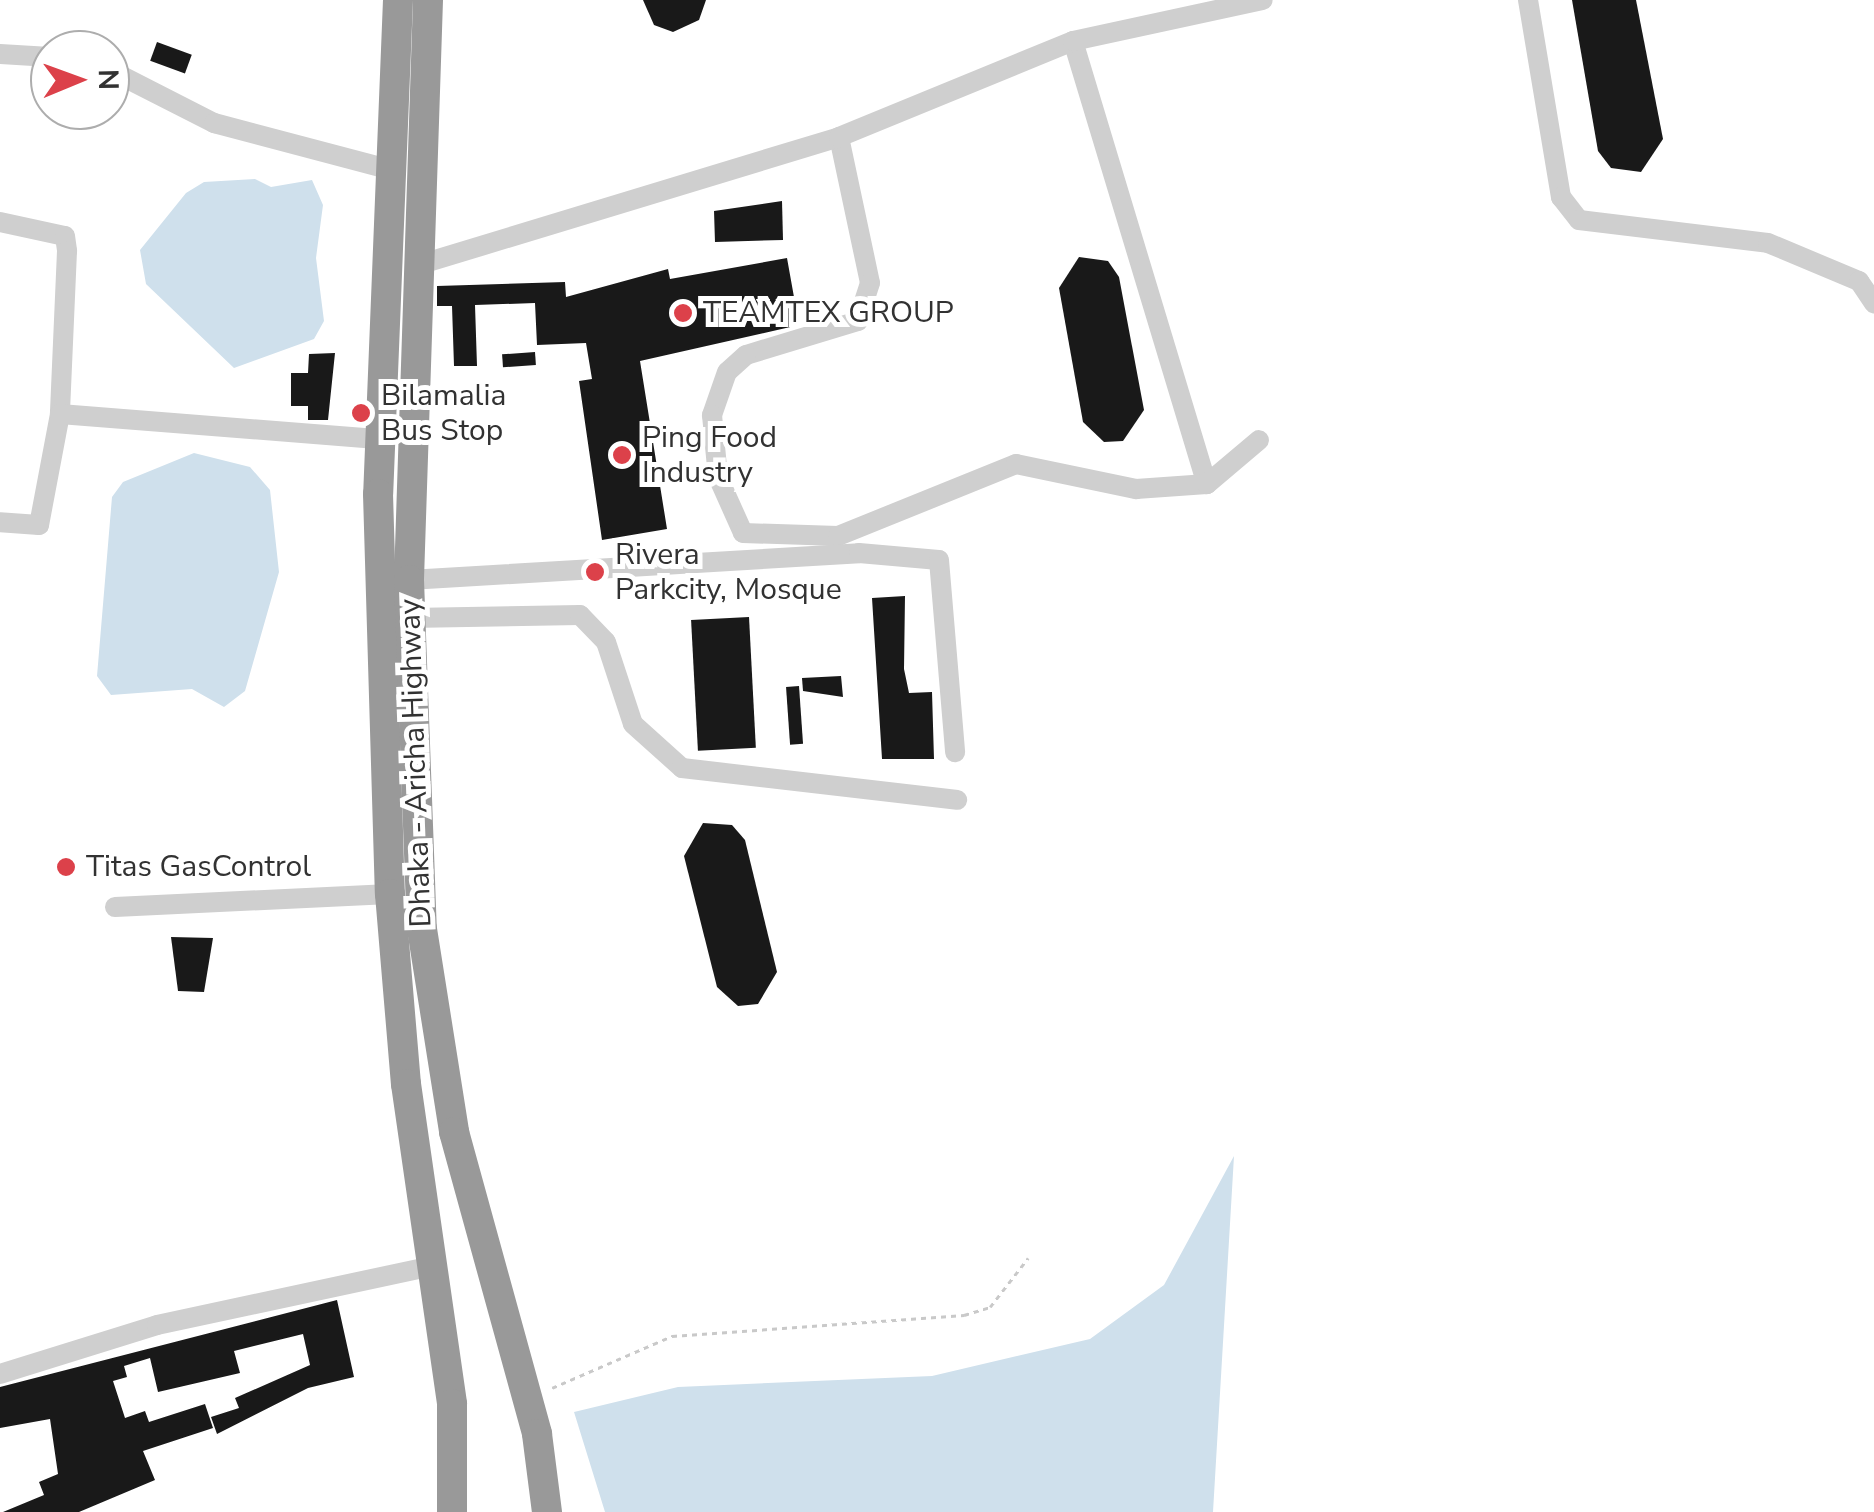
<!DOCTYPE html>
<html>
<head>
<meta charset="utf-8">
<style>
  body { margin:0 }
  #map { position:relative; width:1874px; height:1512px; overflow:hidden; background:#fff; font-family:"Nunito Sans",sans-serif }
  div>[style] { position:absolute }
  .water>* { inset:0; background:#cfe0ec }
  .building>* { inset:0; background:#191919; transform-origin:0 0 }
  .path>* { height:2.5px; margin-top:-1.25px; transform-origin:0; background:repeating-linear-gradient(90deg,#c9c9c9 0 5px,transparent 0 10px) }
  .minor>* { height:20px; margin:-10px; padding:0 10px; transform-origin:10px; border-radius:10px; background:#cfcfcf }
  .highway>* { height:30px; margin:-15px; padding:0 15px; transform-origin:15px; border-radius:15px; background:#999 }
  .dots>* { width:28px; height:28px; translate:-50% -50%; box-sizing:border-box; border:5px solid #fff; border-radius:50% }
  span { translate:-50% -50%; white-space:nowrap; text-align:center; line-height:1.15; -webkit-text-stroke:10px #fff; paint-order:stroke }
  .poi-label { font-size:30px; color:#323232 }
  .left { translate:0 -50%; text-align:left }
  .street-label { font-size:30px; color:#323232 }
  .north { position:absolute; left:30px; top:30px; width:100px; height:100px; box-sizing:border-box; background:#fff; border:2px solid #adadad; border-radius:50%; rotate:89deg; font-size:28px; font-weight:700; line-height:40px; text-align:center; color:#323232 }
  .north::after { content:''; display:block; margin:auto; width:35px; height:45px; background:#dc414a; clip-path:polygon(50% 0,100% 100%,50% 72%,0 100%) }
</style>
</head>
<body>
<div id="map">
  <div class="water">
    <div style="clip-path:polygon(255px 179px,271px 187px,312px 180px,323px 205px,316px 258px,324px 321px,314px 339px,234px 368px,146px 284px,140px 250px,186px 193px,204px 182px)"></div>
    <div style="clip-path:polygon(194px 453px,250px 467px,270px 490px,279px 572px,245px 691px,224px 707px,192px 689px,111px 695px,97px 676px,112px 497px,123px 482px)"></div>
    <div style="clip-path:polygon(1234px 1156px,1213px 1512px,605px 1512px,574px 1412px,678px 1387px,932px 1376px,1090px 1339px,1164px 1285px)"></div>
  </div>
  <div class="building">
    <div style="clip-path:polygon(643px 0,706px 0,699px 20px,673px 32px,654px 25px)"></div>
    <div style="clip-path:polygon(1572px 0,1636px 0,1663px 139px,1641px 172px,1611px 168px,1598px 151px)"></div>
    <div style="left:157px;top:42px;width:37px;height:20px;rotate:20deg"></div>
    <div style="clip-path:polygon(782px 201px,783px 240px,715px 242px,714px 211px)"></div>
    <div style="clip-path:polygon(1079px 257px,1108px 261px,1119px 277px,1144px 410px,1123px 441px,1104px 442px,1083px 422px,1059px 288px)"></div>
    <div style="clip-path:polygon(787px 258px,799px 325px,640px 361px,667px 529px,602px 540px,579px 381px,592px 379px,586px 343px,537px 345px,535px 303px,475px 305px,477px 366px,454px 366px,452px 306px,437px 306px,437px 286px,565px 282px,566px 297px,668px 269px,670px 279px)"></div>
    <div style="left:535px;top:352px;width:13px;height:33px;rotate:86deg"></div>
    <div style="clip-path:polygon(335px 353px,328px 420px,308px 420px,308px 406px,291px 406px,291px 373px,308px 373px,309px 354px)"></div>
    <div style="clip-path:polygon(905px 596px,904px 669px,909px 693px,932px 692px,934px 759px,882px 759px,872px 598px)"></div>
    <div style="left:749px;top:617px;width:131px;height:58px;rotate:87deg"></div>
    <div style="clip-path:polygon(841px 676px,843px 697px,803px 691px,802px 678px)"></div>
    <div style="left:799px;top:686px;width:58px;height:13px;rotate:86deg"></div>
    <div style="clip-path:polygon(703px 823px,732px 825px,745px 840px,777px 972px,758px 1004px,738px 1006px,717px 987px,684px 856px)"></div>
    <div style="clip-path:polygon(171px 937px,213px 938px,204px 992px,178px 991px)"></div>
    <div style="clip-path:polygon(337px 1300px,354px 1377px,308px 1388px,217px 1434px,211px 1417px,239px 1408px,235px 1398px,310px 1365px,303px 1334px,234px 1351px,240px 1373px,158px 1392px,150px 1358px,124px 1366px,127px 1377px,113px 1381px,125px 1418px,145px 1411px,149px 1422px,205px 1404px,213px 1428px,143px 1451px,155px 1480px,79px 1512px,3px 1512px,44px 1495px,39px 1482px,58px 1474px,50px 1419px,0 1428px,0 1387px)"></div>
  </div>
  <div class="path">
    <div style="left:552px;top:1388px;width:131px;rotate:-23.4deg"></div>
    <div style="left:672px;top:1336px;width:293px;rotate:-4.1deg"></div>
    <div style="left:964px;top:1315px;width:27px;rotate:-17deg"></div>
    <div style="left:990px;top:1307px;width:62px;rotate:-52.2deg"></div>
  </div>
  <div class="minor">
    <div style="left:1528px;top:0;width:200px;rotate:80.5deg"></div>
    <div style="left:1561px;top:197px;width:29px;rotate:52deg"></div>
    <div style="left:1579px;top:220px;width:190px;rotate:6.9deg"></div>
    <div style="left:1768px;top:243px;width:99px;rotate:22.7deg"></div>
    <div style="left:1859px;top:281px;width:27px;rotate:56deg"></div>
    <div style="left:1073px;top:41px;width:463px;rotate:73.2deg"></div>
    <div style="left:0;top:54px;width:50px;rotate:3.4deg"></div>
    <div style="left:110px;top:70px;width:117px;rotate:27deg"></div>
    <div style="left:214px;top:123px;width:176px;rotate:14.8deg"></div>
    <div style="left:839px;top:137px;width:149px;rotate:78deg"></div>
    <div style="left:870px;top:283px;width:40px;rotate:108deg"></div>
    <div style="left:858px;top:321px;width:117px;rotate:163.1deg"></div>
    <div style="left:746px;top:355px;width:25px;rotate:138deg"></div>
    <div style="left:727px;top:372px;width:46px;rotate:109.2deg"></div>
    <div style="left:712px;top:415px;width:62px;rotate:84.5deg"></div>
    <div style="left:718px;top:477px;width:61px;rotate:65.9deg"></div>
    <div style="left:743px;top:533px;width:95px;rotate:1.8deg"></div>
    <div style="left:838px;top:536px;width:192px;rotate:-22deg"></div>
    <div style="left:1016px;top:464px;width:123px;rotate:11.8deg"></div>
    <div style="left:1136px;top:489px;width:71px;rotate:-4deg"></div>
    <div style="left:1207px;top:484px;width:68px;rotate:-40.2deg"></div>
    <div style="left:0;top:222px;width:66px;rotate:12.2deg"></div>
    <div style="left:65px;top:236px;width:15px;rotate:82deg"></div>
    <div style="left:67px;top:251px;width:163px;rotate:92.5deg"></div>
    <div style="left:60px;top:414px;width:113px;rotate:100.7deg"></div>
    <div style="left:39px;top:525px;width:39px;rotate:-176deg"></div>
    <div style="left:415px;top:266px;width:443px;rotate:-16.9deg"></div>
    <div style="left:839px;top:137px;width:253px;rotate:-22.3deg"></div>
    <div style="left:1073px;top:41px;width:194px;rotate:-12.2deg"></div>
    <div style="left:60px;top:414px;width:321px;rotate:4.5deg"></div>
    <div style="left:409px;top:580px;width:451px;rotate:-3.4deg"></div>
    <div style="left:859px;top:553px;width:80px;rotate:5deg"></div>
    <div style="left:939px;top:560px;width:193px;rotate:85.2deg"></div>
    <div style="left:410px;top:618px;width:170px;rotate:-1deg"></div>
    <div style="left:580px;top:615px;width:37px;rotate:46deg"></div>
    <div style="left:606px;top:642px;width:86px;rotate:71.8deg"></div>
    <div style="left:633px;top:724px;width:66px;rotate:41.9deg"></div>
    <div style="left:682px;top:768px;width:277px;rotate:6.6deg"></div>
    <div style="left:115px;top:907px;width:275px;rotate:-2.7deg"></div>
    <div style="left:0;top:1374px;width:164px;rotate:-17.3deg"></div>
    <div style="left:157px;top:1325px;width:277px;rotate:-12.1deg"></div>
  </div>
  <div class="highway">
    <div style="left:398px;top:0;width:494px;rotate:92.3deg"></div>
    <div style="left:378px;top:494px;width:400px;rotate:88.3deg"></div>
    <div style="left:390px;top:894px;width:191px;rotate:85.2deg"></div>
    <div style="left:406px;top:1084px;width:323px;rotate:81.8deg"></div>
    <div style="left:452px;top:1404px;width:108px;rotate:90deg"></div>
    <div style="left:428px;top:0;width:580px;rotate:91.88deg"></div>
    <div style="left:409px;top:580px;width:349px;rotate:87.9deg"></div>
    <div style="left:422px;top:929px;width:206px;rotate:81deg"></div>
    <div style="left:454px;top:1132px;width:313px;rotate:74.6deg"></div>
    <div style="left:537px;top:1434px;width:79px;rotate:82.7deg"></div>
  </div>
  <div class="dots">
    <div style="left:683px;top:313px;background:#dc414a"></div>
    <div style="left:361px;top:413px;background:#dc414a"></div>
    <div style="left:622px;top:455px;background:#dc414a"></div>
    <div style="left:595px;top:572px;background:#dc414a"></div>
    <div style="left:66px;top:867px;background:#dc414a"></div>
  </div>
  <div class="poi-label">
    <span class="left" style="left:703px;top:313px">TEAMTEX GROUP</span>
    <span class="left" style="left:381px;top:413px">Bilamalia<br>Bus Stop</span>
    <span class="left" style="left:642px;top:455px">Ping Food<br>Industry</span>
    <span class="left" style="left:615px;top:572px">Rivera<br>Parkcity, Mosque</span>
    <span class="left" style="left:86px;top:867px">Titas GasControl</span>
  </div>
  <div class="street-label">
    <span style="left:416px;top:763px;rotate:-92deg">Dhaka - Aricha Highway</span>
  </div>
  <div class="north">N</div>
</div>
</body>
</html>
